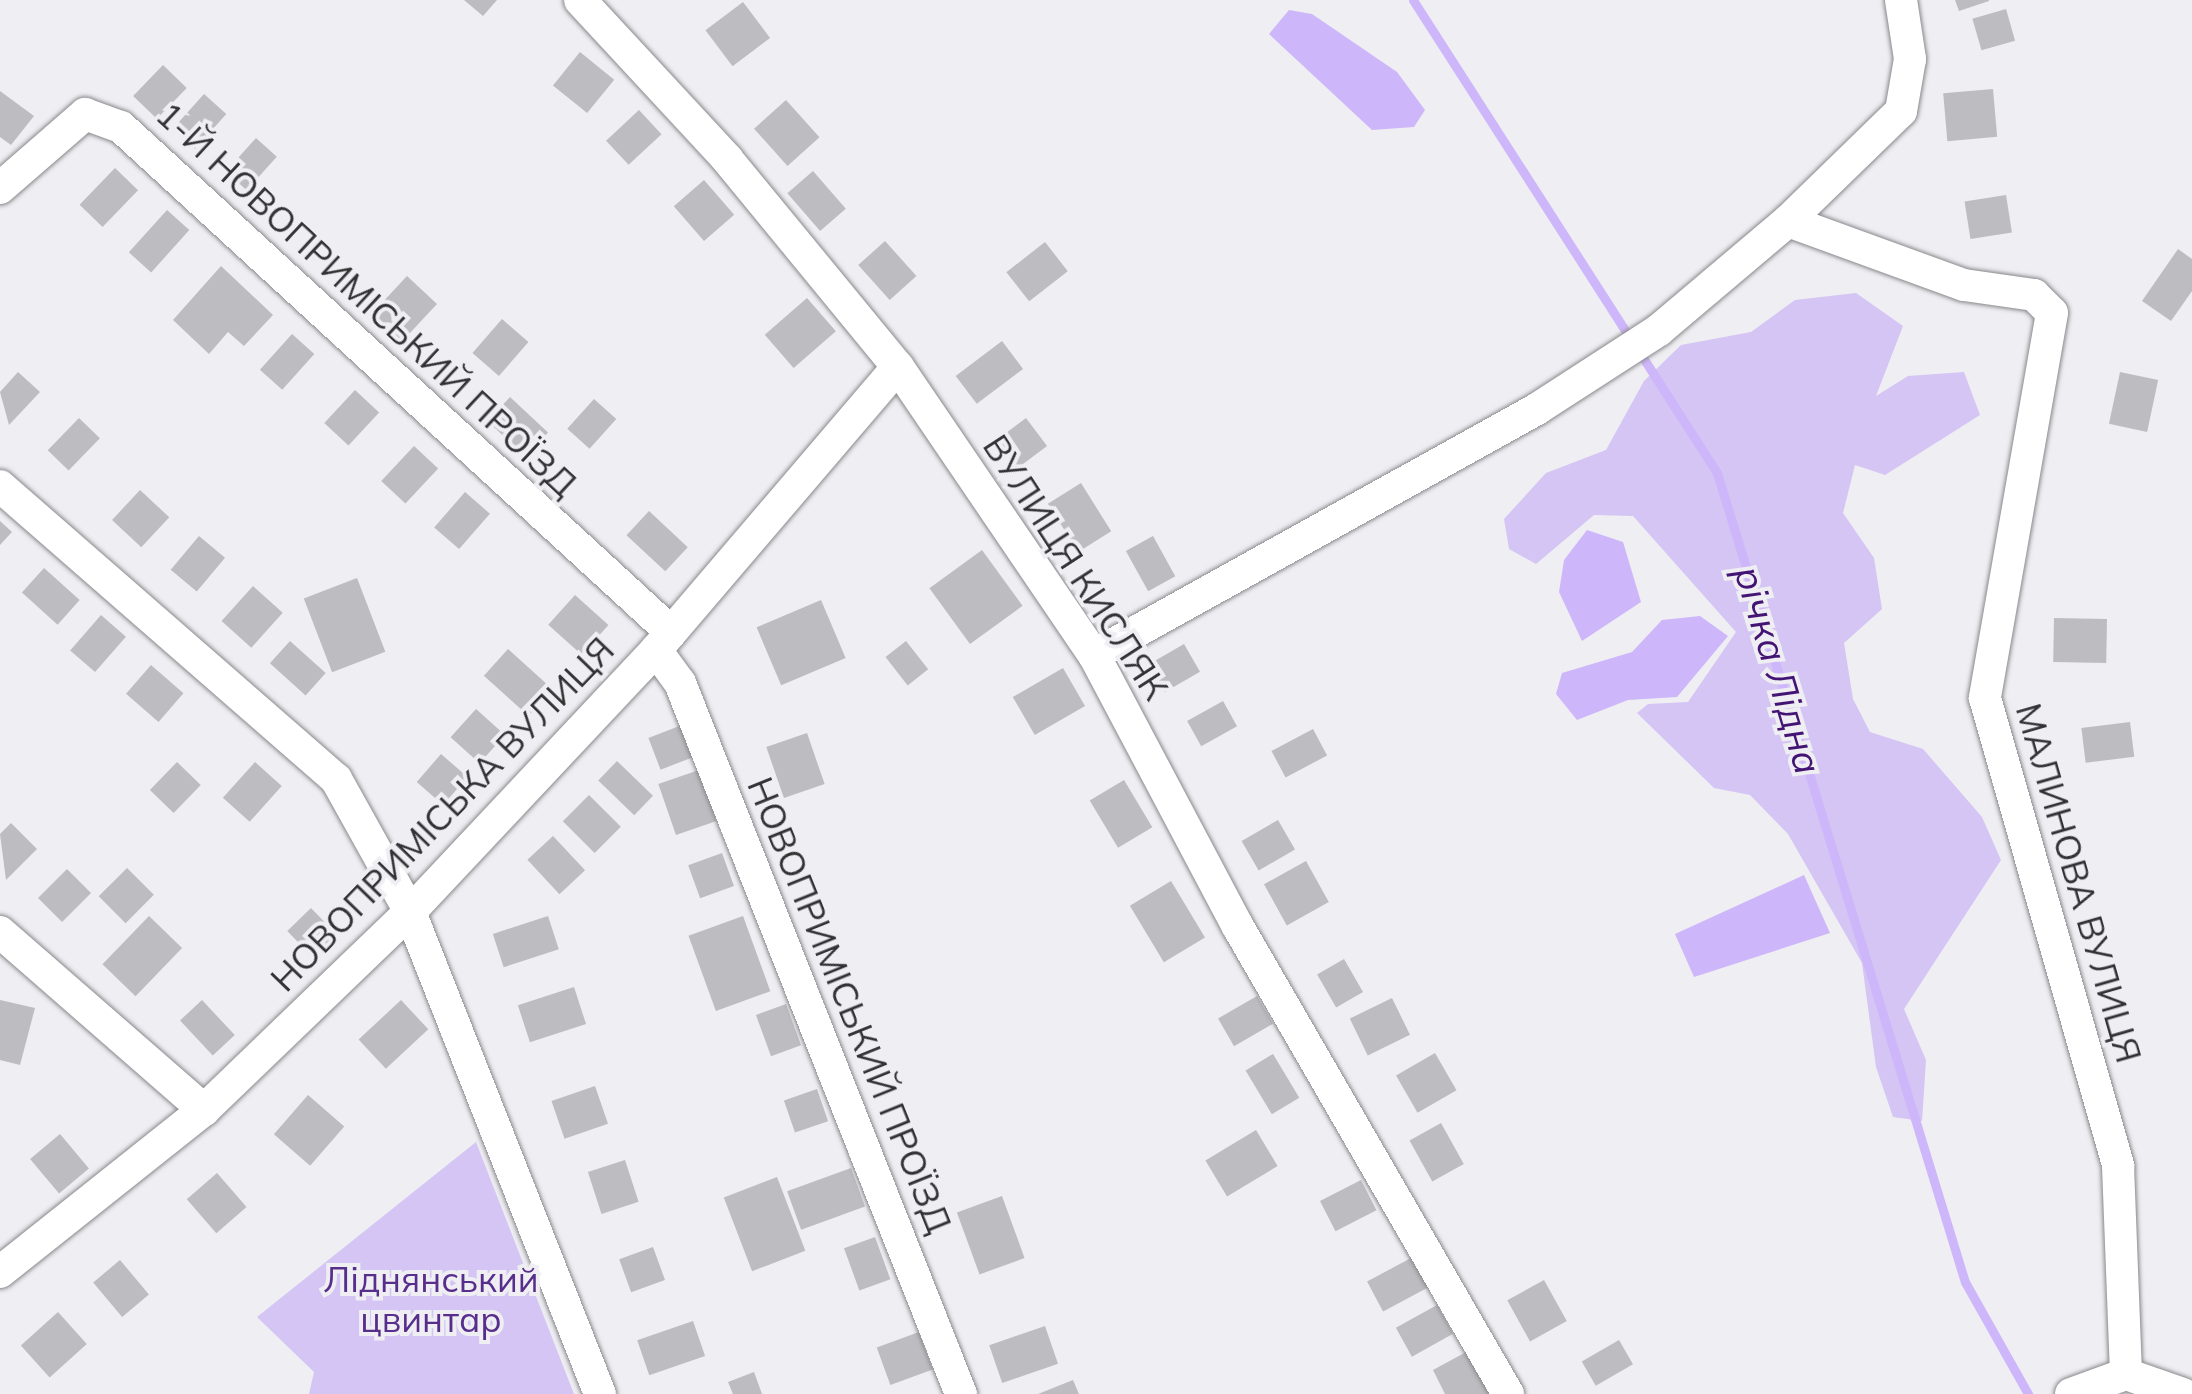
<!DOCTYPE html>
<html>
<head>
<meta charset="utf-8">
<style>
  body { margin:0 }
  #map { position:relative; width:2192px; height:1394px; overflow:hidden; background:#efeef2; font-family:Mulish,sans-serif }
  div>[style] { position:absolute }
  .green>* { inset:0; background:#d4c5f4 }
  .water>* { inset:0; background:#cdb6f9 }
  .stream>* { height:9px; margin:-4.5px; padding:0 4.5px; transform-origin:4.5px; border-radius:4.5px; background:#cdb6f9 }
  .building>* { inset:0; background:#bdbcc0; transform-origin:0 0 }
  .roads { filter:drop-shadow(0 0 2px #89888c) drop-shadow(0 0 2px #89888c) }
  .minor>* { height:32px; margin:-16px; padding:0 16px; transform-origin:16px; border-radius:16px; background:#fff }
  span { translate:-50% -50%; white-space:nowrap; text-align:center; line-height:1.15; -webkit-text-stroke:8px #efeef2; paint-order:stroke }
  .street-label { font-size:35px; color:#323133 }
  .park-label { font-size:35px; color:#582e8d }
  .water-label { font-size:38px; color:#431474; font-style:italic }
</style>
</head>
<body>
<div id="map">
  <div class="green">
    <div style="clip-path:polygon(1856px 293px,1903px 326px,1876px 396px,1908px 376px,1964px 372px,1980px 415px,1885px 475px,1855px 465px,1843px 513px,1874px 558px,1882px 609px,1844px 643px,1853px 699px,1870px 732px,1923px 749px,1982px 817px,2001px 860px,1904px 1009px,1926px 1060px,1922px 1121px,1893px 1117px,1876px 1067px,1862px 963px,1788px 834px,1750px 795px,1714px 788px,1637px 713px,1648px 704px,1688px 702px,1736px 632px,1633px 516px,1594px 515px,1536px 564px,1509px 549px,1504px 519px,1546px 473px,1606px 450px,1644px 381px,1681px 345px,1751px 332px,1795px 300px)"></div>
    <div style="clip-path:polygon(476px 1142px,574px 1394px,309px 1394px,314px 1372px,257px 1317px)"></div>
  </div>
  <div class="water">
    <div style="clip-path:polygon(1289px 10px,1312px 14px,1397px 72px,1425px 110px,1414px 127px,1372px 130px,1269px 34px)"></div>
    <div style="clip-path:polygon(1587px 530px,1623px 542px,1641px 602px,1582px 641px,1559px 592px,1564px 560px)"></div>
    <div style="clip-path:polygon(1700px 616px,1728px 636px,1677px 697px,1628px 700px,1577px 720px,1556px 694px,1562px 673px,1632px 652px,1662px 620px)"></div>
    <div style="clip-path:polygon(1804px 875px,1830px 933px,1694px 977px,1675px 934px)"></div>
  </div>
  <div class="stream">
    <div style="left:1413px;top:0;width:404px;rotate:57.3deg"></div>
    <div style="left:1640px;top:353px;width:143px;rotate:57.3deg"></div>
    <div style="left:1717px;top:473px;width:846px;rotate:72.96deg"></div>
    <div style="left:1965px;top:1282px;width:129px;rotate:60.6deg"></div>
  </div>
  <div class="building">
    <div style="clip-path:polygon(464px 0,497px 0,483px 16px)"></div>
    <div style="clip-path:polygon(1955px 0,1989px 0,1989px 1px,1959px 11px)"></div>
    <div style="left:743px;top:2px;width:45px;height:47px;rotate:53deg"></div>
    <div style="left:2006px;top:9px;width:33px;height:35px;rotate:74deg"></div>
    <div style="left:580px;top:52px;width:44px;height:43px;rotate:39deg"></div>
    <div style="left:163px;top:65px;width:33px;height:43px;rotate:44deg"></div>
    <div style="left:1993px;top:89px;width:48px;height:50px;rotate:85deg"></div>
    <div style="clip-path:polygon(0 91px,34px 116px,11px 145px,0 137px)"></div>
    <div style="left:204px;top:94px;width:30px;height:47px;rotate:42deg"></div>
    <div style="left:786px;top:100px;width:50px;height:43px;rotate:48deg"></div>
    <div style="left:639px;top:110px;width:33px;height:45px;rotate:47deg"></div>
    <div style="left:256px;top:138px;width:28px;height:45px;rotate:42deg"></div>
    <div style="left:115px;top:168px;width:32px;height:51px;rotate:44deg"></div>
    <div style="left:813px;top:171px;width:50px;height:34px;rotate:49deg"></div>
    <div style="left:704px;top:180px;width:46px;height:40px;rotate:49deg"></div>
    <div style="left:2006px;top:195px;width:38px;height:42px;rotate:81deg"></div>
    <div style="left:167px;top:210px;width:30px;height:57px;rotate:42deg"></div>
    <div style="left:885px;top:241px;width:47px;height:36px;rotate:48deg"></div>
    <div style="left:1045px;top:242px;width:37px;height:49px;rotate:52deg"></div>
    <div style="clip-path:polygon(2178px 249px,2192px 259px,2192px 291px,2171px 321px,2142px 301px)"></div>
    <div style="clip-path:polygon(221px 266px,273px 315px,244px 346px,228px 332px,209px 354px,173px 320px)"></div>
    <div style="left:407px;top:276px;width:41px;height:54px;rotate:43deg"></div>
    <div style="left:807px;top:298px;width:44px;height:56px;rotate:49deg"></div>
    <div style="left:502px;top:319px;width:35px;height:45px;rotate:41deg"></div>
    <div style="left:292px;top:334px;width:30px;height:48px;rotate:42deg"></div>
    <div style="left:1002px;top:341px;width:35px;height:58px;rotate:53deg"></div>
    <div style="clip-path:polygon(18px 372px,40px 392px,9px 425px,0 392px)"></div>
    <div style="left:2120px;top:372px;width:39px;height:53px;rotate:12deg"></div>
    <div style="left:355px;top:390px;width:33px;height:45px;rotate:43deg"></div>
    <div style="left:510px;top:397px;width:52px;height:33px;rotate:43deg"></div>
    <div style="left:594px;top:399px;width:30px;height:40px;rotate:42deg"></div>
    <div style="left:79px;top:418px;width:29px;height:45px;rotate:44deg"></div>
    <div style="left:1026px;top:418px;width:35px;height:38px;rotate:53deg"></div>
    <div style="left:414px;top:446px;width:33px;height:48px;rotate:43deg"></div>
    <div style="left:1081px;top:483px;width:57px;height:39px;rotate:58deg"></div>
    <div style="left:140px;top:490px;width:40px;height:41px;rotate:43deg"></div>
    <div style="left:465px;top:492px;width:33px;height:47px;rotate:41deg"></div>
    <div style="left:649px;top:511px;width:53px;height:33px;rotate:43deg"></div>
    <div style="clip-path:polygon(0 521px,12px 532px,0 545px)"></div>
    <div style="left:199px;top:536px;width:34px;height:44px;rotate:40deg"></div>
    <div style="left:1153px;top:536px;width:46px;height:31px;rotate:61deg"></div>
    <div style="left:982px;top:550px;width:69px;height:65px;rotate:54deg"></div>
    <div style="left:44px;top:568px;width:48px;height:33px;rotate:42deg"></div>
    <div style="left:357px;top:578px;width:79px;height:57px;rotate:69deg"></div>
    <div style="left:253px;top:586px;width:40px;height:47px;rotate:42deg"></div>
    <div style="left:575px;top:595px;width:45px;height:40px;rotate:42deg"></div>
    <div style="left:821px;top:600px;width:63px;height:70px;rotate:67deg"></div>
    <div style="left:101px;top:615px;width:33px;height:47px;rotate:41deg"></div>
    <div style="left:2054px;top:618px;width:53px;height:44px;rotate:1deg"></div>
    <div style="left:290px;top:641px;width:48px;height:30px;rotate:42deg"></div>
    <div style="left:906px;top:641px;width:36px;height:26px;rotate:52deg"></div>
    <div style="left:1184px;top:644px;width:32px;height:41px;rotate:60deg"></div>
    <div style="left:508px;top:649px;width:60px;height:36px;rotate:42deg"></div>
    <div style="left:151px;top:665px;width:43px;height:38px;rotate:41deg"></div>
    <div style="left:1063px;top:668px;width:44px;height:58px;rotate:60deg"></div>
    <div style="left:1223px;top:701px;width:29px;height:41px;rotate:61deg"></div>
    <div style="left:476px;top:709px;width:39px;height:38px;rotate:42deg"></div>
    <div style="left:2130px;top:722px;width:35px;height:49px;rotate:83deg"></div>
    <div style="left:682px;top:725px;width:34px;height:36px;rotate:69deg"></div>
    <div style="left:1313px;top:729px;width:30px;height:47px;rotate:62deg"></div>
    <div style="left:807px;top:733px;width:54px;height:43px;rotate:71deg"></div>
    <div style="left:441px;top:754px;width:35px;height:37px;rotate:41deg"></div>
    <div style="left:617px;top:761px;width:50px;height:27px;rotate:44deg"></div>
    <div style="left:177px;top:762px;width:33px;height:39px;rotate:44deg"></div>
    <div style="left:255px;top:762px;width:36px;height:48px;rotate:42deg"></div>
    <div style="left:699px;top:770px;width:54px;height:43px;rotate:71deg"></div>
    <div style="left:1124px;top:780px;width:55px;height:40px;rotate:59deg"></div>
    <div style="left:589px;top:795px;width:45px;height:37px;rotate:45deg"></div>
    <div style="left:1278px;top:820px;width:34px;height:42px;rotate:60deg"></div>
    <div style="clip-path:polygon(11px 823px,37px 849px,6px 880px,0 834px)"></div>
    <div style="left:553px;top:836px;width:47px;height:35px;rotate:47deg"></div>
    <div style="left:722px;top:853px;width:35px;height:36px;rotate:70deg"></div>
    <div style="left:1306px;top:861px;width:47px;height:48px;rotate:61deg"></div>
    <div style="left:127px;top:868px;width:38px;height:40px;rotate:45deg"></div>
    <div style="left:67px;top:869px;width:34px;height:41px;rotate:45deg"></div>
    <div style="left:1171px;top:881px;width:66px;height:48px;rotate:59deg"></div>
    <div style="left:311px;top:908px;width:39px;height:33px;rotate:46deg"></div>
    <div style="left:149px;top:916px;width:46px;height:67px;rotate:44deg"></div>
    <div style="left:548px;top:916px;width:35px;height:58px;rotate:72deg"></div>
    <div style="left:743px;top:916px;width:80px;height:58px;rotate:70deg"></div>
    <div style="left:1344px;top:959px;width:38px;height:31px;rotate:60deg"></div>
    <div style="left:574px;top:987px;width:39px;height:59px;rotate:72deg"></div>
    <div style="left:1257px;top:996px;width:32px;height:45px;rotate:60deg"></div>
    <div style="left:1392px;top:998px;width:41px;height:47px;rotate:64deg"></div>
    <div style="clip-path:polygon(0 1000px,35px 1008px,20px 1065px,0 1060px)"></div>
    <div style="left:202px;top:1000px;width:48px;height:30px;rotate:47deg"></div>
    <div style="left:401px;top:1000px;width:40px;height:58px;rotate:47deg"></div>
    <div style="left:786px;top:1004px;width:44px;height:32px;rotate:70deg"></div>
    <div style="left:1435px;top:1053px;width:43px;height:45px;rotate:60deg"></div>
    <div style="left:1273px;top:1054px;width:51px;height:32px;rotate:59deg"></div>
    <div style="left:595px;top:1086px;width:40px;height:46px;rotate:71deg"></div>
    <div style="left:817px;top:1089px;width:34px;height:35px;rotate:71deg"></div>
    <div style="left:308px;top:1095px;width:48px;height:52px;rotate:41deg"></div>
    <div style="left:1441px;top:1123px;width:47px;height:36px;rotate:61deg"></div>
    <div style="left:1256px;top:1130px;width:42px;height:59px;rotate:59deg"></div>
    <div style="left:60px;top:1134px;width:45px;height:39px;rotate:50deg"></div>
    <div style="left:625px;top:1160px;width:44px;height:39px;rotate:72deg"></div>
    <div style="left:851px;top:1168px;width:41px;height:68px;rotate:70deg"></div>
    <div style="left:217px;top:1173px;width:45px;height:40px;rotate:49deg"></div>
    <div style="left:777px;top:1177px;width:79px;height:57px;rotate:69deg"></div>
    <div style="left:1361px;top:1180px;width:34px;height:46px;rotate:63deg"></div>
    <div style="left:1002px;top:1196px;width:66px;height:48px;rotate:70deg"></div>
    <div style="left:875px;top:1237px;width:45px;height:33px;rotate:70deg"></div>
    <div style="left:653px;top:1247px;width:35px;height:36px;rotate:70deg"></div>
    <div style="left:1413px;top:1257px;width:34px;height:52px;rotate:62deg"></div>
    <div style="left:120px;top:1260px;width:45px;height:35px;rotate:50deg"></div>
    <div style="left:1544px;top:1280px;width:47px;height:42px;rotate:61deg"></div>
    <div style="left:1437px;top:1305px;width:33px;height:47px;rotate:61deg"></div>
    <div style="left:58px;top:1312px;width:43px;height:50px;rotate:48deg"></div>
    <div style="left:693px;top:1321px;width:37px;height:59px;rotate:71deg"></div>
    <div style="left:1045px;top:1326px;width:40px;height:59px;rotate:71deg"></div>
    <div style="left:919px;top:1332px;width:40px;height:45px;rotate:70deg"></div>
    <div style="left:1619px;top:1340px;width:28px;height:43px;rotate:60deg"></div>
    <div style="clip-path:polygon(1468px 1351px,1491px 1394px,1445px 1394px,1433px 1370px)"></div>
    <div style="clip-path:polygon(754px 1372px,762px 1394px,733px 1394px,728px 1382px)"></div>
    <div style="clip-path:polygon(1073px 1380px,1079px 1394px,1038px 1394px)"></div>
  </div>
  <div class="roads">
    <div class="minor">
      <div style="left:580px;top:0;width:217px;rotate:47.2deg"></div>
      <div style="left:727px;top:159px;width:269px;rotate:50.6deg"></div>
      <div style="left:898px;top:367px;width:348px;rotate:55.8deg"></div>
      <div style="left:1094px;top:655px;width:306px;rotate:62.1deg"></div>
      <div style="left:1237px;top:925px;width:542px;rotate:59.98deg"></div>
      <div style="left:1901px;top:0;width:60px;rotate:81.3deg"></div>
      <div style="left:1910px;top:59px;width:53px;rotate:99.8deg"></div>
      <div style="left:1901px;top:111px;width:158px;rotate:135.8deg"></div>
      <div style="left:1788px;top:221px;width:187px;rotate:20deg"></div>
      <div style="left:1964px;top:285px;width:71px;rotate:8.1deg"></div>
      <div style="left:2034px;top:295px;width:25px;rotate:45deg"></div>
      <div style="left:2052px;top:313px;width:391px;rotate:99.9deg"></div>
      <div style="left:1985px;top:698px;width:487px;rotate:74.1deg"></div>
      <div style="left:2118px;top:1166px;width:208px;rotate:87.8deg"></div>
      <div style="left:0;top:188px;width:113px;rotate:-41deg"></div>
      <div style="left:85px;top:114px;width:38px;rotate:20deg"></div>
      <div style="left:121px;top:127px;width:747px;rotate:42.56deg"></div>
      <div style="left:0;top:486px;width:446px;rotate:41.1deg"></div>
      <div style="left:336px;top:779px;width:152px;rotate:60.9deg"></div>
      <div style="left:410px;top:912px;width:518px;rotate:68.49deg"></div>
      <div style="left:656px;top:650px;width:41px;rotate:54deg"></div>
      <div style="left:680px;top:683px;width:765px;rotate:68.44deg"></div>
      <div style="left:1094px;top:655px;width:507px;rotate:-29.04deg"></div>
      <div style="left:1537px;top:409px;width:145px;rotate:-32.9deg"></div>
      <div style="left:1659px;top:330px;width:169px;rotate:-40.2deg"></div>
      <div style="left:0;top:932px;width:271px;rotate:41.1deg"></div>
      <div style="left:0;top:1272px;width:260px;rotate:-38.5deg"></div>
      <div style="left:204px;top:1110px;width:286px;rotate:-43.9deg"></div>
      <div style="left:410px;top:912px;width:359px;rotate:-46.8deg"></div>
      <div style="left:656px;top:650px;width:372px;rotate:-49.5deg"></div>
      <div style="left:2071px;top:1394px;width:59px;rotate:-20deg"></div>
      <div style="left:2126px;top:1374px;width:60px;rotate:19.3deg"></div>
    </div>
  </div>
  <div class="street-label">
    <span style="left:367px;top:299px;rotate:43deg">1-Й НОВОПРИМІСЬКИЙ ПРОЇЗД</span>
    <span style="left:1076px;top:567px;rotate:57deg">ВУЛИЦЯ КИСЛЯК</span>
    <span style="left:442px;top:814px;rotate:-46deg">НОВОПРИМІСЬКА ВУЛИЦЯ</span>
    <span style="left:2079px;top:883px;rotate:74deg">МАЛИНОВА ВУЛИЦЯ</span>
    <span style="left:850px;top:1005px;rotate:68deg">НОВОПРИМІСЬКИЙ ПРОЇЗД</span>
  </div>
  <div class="park-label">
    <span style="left:431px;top:1299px">Ліднянський<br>цвинтар</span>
  </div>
  <div class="water-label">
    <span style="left:1778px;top:670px;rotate:73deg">річка Лідна</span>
  </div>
</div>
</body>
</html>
